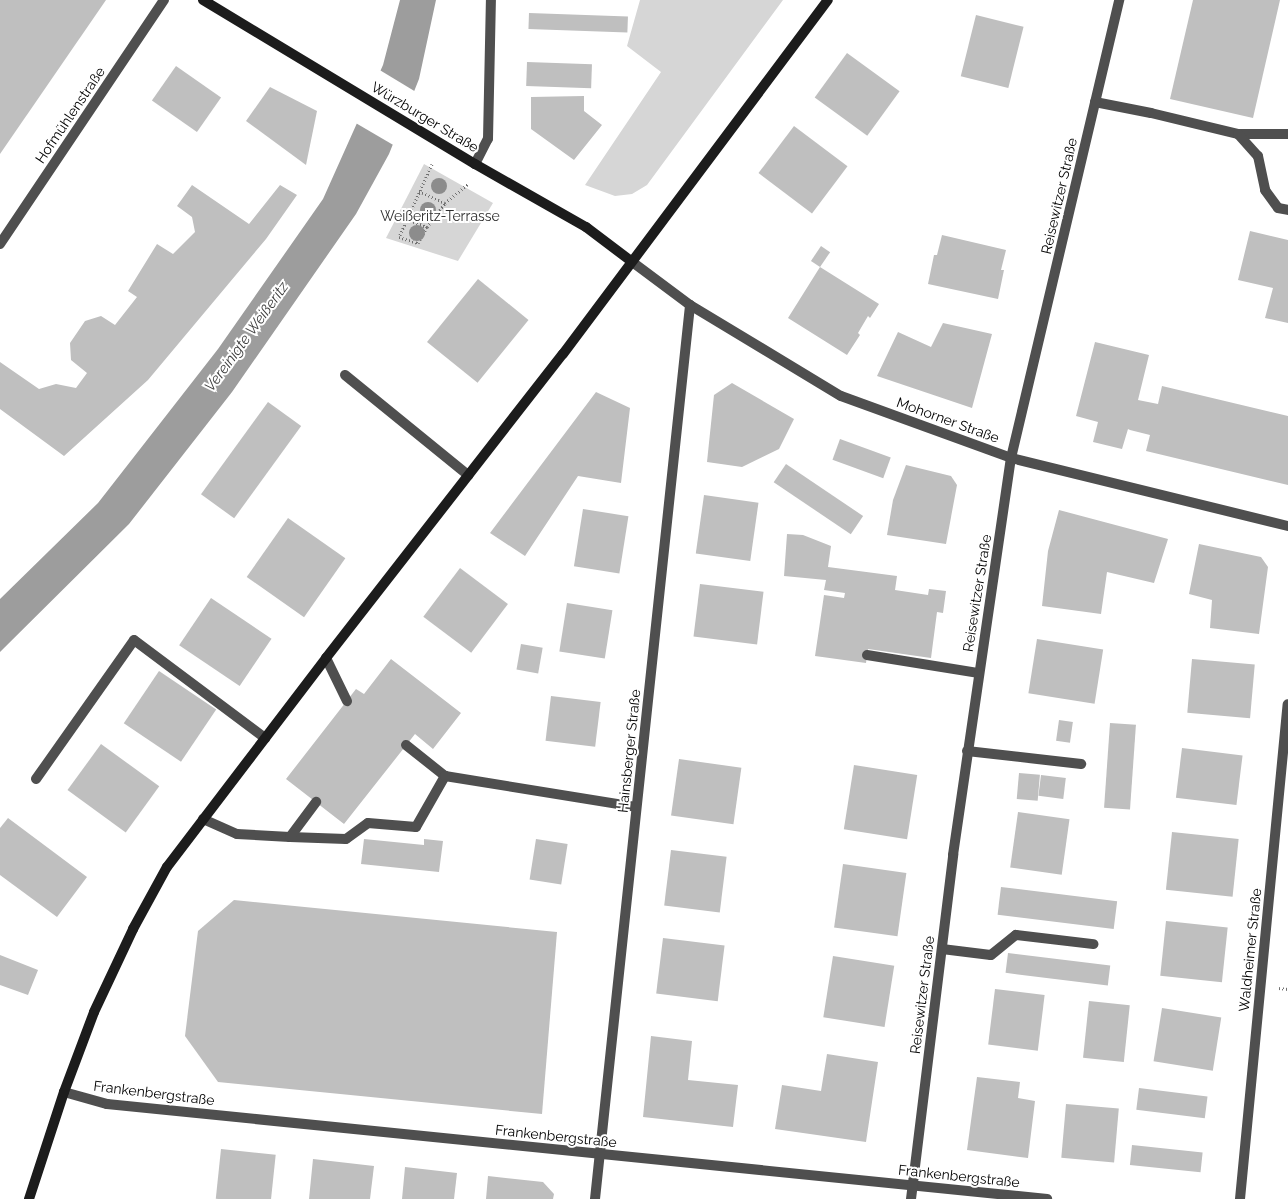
<!DOCTYPE html>
<html>
<head>
<meta charset="utf-8">
<style>
  body { margin:0 }
  #map { position:relative; width:1288px; height:1199px; overflow:hidden; background:#fff; font-family:Raleway,sans-serif }
  div>[style] { position:absolute }
  .green>* { inset:0; background:#d6d6d6 }
  .water>* { inset:0; background:#9d9d9d }
  .pier>* { inset:0; background:#fff }
  .building>* { inset:0; background:#bfbfbf; transform-origin:0 0 }
  .path>* { height:3px; margin-top:-1.5px; transform-origin:0; background:repeating-linear-gradient(90deg,#717171 0 1px,transparent 0 3.5px) }
  .lane>* { height:10px; margin:-5px; padding:0 5px; transform-origin:5px; border-radius:5px; background:#4f4f4f }
  .street>* { height:10px; margin:-5px; padding:0 5px; transform-origin:5px; border-radius:5px; background:#4f4f4f }
  .secondary>* { height:10px; margin:-5px; padding:0 5px; transform-origin:5px; border-radius:5px; background:#1c1c1c }
  .trees>* { width:16px; height:16px; margin:-8px; border-radius:50%; background:#8c8c8c }
  span { translate:-50% -50%; white-space:nowrap; text-align:center; line-height:1.15; -webkit-text-stroke:4px #fff; paint-order:stroke }
  .street-label { font-size:14px; color:#000 }
  .park-label { font-size:14px; color:#2d2d2d }
  .water-label { font-size:15px; color:#3e3e3e; font-style:italic }
</style>
</head>
<body>
<div id="map">
  <div class="green">
    <div style="clip-path:polygon(640px 0,783px 0,647px 185px,632px 194px,615px 196px,585px 185px,661px 72px,627px 46px)"></div>
    <div style="clip-path:polygon(424px 164px,493px 203px,458px 261px,386px 238px)"></div>
  </div>
  <div class="water">
    <div style="clip-path:polygon(400px 0,436px 0,419px 79px,389px 154px,356px 214px,232px 392px,129px 524px,0 652px,0 599px,98px 503px,218px 349px,323px 199px,383px 65px)"></div>
  </div>
  <div class="pier">
    <div style="clip-path:polygon(378px 69px,416px 92px,395px 146px,354px 122px)"></div>
  </div>
  <div class="building">
    <div style="clip-path:polygon(0 0,106px 0,0 154px)"></div>
    <div style="clip-path:polygon(1193px 0,1280px 0,1253px 118px,1170px 99px)"></div>
    <div style="left:529px;top:13px;width:99px;height:16px;rotate:2deg"></div>
    <div style="left:976px;top:15px;width:49px;height:63px;rotate:14deg"></div>
    <div style="left:847px;top:53px;width:65px;height:55px;rotate:36deg"></div>
    <div style="left:527px;top:62px;width:65px;height:24px;rotate:2deg"></div>
    <div style="left:176px;top:66px;width:55px;height:42px;rotate:35deg"></div>
    <div style="clip-path:polygon(270px 87px,317px 111px,306px 165px,246px 121px)"></div>
    <div style="clip-path:polygon(584px 96px,584px 111px,602px 125px,574px 160px,531px 129px,531px 97px)"></div>
    <div style="left:794px;top:126px;width:67px;height:59px;rotate:37deg"></div>
    <div style="clip-path:polygon(192px 185px,249px 224px,280px 185px,297px 195px,266px 239px,148px 380px,64px 456px,0 409px,0 362px,39px 389px,56px 384px,76px 388px,87px 373px,71px 360px,70px 343px,85px 321px,101px 316px,115px 325px,137px 297px,128px 291px,157px 244px,173px 254px,195px 232px,192px 217px,177px 206px)"></div>
    <div style="clip-path:polygon(1250px 231px,1288px 240px,1288px 323px,1265px 318px,1273px 288px,1238px 280px)"></div>
    <div style="clip-path:polygon(942px 235px,1006px 250px,1001px 270px,1004px 270px,998px 299px,928px 284px,934px 255px,937px 255px)"></div>
    <div style="left:821px;top:246px;width:11px;height:18px;rotate:34deg"></div>
    <div style="clip-path:polygon(820px 267px,879px 304px,870px 318px,868px 316px,858px 333px,860px 335px,847px 355px,788px 318px)"></div>
    <div style="left:478px;top:279px;width:65px;height:81px;rotate:39deg"></div>
    <div style="clip-path:polygon(943px 323px,992px 334px,972px 408px,877px 376px,898px 332px,931px 347px)"></div>
    <div style="clip-path:polygon(1095px 342px,1149px 355px,1138px 400px,1158px 404px,1162px 386px,1288px 416px,1288px 485px,1146px 451px,1150px 435px,1130px 430px,1128px 429px,1122px 449px,1093px 442px,1098px 422px,1076px 416px)"></div>
    <div style="clip-path:polygon(732px 383px,794px 419px,779px 449px,742px 467px,707px 462px,714px 395px)"></div>
    <div style="clip-path:polygon(596px 392px,630px 408px,621px 483px,578px 476px,525px 556px,490px 533px)"></div>
    <div style="left:268px;top:402px;width:41px;height:114px;rotate:36deg"></div>
    <div style="left:840px;top:439px;width:54px;height:22px;rotate:20deg"></div>
    <div style="left:786px;top:464px;width:93px;height:22px;rotate:34deg"></div>
    <div style="clip-path:polygon(906px 465px,951px 476px,957px 485px,946px 544px,887px 535px,893px 500px)"></div>
    <div style="left:704px;top:495px;width:55px;height:59px;rotate:8deg"></div>
    <div style="left:583px;top:509px;width:46px;height:58px;rotate:9deg"></div>
    <div style="clip-path:polygon(1059px 510px,1168px 539px,1154px 583px,1107px 572px,1101px 614px,1042px 606px,1048px 551px)"></div>
    <div style="left:288px;top:518px;width:70px;height:72px;rotate:35deg"></div>
    <div style="clip-path:polygon(787px 534px,803px 535px,831px 546px,828px 567px,897px 576px,895px 590px,928px 595px,929px 589px,946px 591px,943px 613px,937px 612px,931px 658px,868px 649px,866px 663px,815px 656px,824px 595px,844px 598px,845px 593px,824px 590px,826px 580px,784px 576px)"></div>
    <div style="clip-path:polygon(1199px 544px,1261px 557px,1268px 567px,1259px 634px,1210px 628px,1212px 600px,1189px 594px)"></div>
    <div style="left:460px;top:568px;width:60px;height:61px;rotate:37deg"></div>
    <div style="left:700px;top:584px;width:64px;height:53px;rotate:7deg"></div>
    <div style="left:211px;top:598px;width:73px;height:57px;rotate:34deg"></div>
    <div style="left:567px;top:603px;width:46px;height:49px;rotate:9deg"></div>
    <div style="left:1037px;top:639px;width:67px;height:55px;rotate:9deg"></div>
    <div style="left:521px;top:644px;width:22px;height:26px;rotate:10deg"></div>
    <div style="clip-path:polygon(391px 659px,461px 713px,433px 749px,415px 734px,344px 824px,286px 779px,356px 689px,364px 694px)"></div>
    <div style="left:1192px;top:659px;width:63px;height:54px;rotate:5deg"></div>
    <div style="left:159px;top:671px;width:69px;height:63px;rotate:34deg"></div>
    <div style="left:551px;top:696px;width:50px;height:45px;rotate:7deg"></div>
    <div style="left:1059px;top:720px;width:14px;height:21px;rotate:8deg"></div>
    <div style="left:1110px;top:723px;width:26px;height:85px;rotate:4deg"></div>
    <div style="left:101px;top:744px;width:72px;height:57px;rotate:36deg"></div>
    <div style="left:1182px;top:748px;width:61px;height:50px;rotate:7deg"></div>
    <div style="left:679px;top:759px;width:63px;height:57px;rotate:8deg"></div>
    <div style="left:854px;top:765px;width:64px;height:65px;rotate:9deg"></div>
    <div style="left:1019px;top:773px;width:21px;height:26px;rotate:5deg"></div>
    <div style="left:1041px;top:775px;width:25px;height:21px;rotate:7deg"></div>
    <div style="left:1018px;top:812px;width:52px;height:56px;rotate:8deg"></div>
    <div style="clip-path:polygon(8px 818px,87px 877px,57px 917px,0 875px,0 828px)"></div>
    <div style="left:1172px;top:832px;width:67px;height:58px;rotate:6deg"></div>
    <div style="clip-path:polygon(364px 839px,424px 845px,424px 839px,443px 841px,439px 872px,361px 864px)"></div>
    <div style="left:536px;top:839px;width:32px;height:41px;rotate:9deg"></div>
    <div style="left:671px;top:850px;width:56px;height:56px;rotate:7deg"></div>
    <div style="left:843px;top:864px;width:64px;height:64px;rotate:8deg"></div>
    <div style="left:1001px;top:887px;width:117px;height:28px;rotate:7deg"></div>
    <div style="clip-path:polygon(234px 900px,557px 932px,542px 1114px,218px 1082px,185px 1036px,198px 931px)"></div>
    <div style="left:1166px;top:921px;width:62px;height:55px;rotate:6deg"></div>
    <div style="left:663px;top:938px;width:62px;height:56px;rotate:7deg"></div>
    <div style="left:1008px;top:953px;width:103px;height:20px;rotate:7deg"></div>
    <div style="clip-path:polygon(0 955px,38px 970px,28px 995px,0 985px)"></div>
    <div style="left:833px;top:956px;width:62px;height:62px;rotate:9deg"></div>
    <div style="left:995px;top:989px;width:50px;height:56px;rotate:7deg"></div>
    <div style="left:1089px;top:1001px;width:41px;height:57px;rotate:6deg"></div>
    <div style="left:1162px;top:1008px;width:60px;height:54px;rotate:9deg"></div>
    <div style="clip-path:polygon(651px 1036px,692px 1041px,688px 1080px,738px 1085px,733px 1127px,643px 1117px)"></div>
    <div style="clip-path:polygon(827px 1054px,878px 1062px,866px 1142px,775px 1129px,782px 1085px,821px 1091px)"></div>
    <div style="clip-path:polygon(977px 1077px,1020px 1082px,1018px 1098px,1035px 1101px,1028px 1158px,967px 1150px)"></div>
    <div style="left:1139px;top:1088px;width:69px;height:22px;rotate:7deg"></div>
    <div style="left:1066px;top:1104px;width:53px;height:54px;rotate:5deg"></div>
    <div style="left:1132px;top:1145px;width:71px;height:20px;rotate:6deg"></div>
    <div style="left:221px;top:1149px;width:55px;height:50px;rotate:6deg"></div>
    <div style="clip-path:polygon(313px 1159px,374px 1166px,370px 1199px,309px 1199px)"></div>
    <div style="clip-path:polygon(405px 1167px,457px 1173px,454px 1199px,402px 1199px)"></div>
    <div style="clip-path:polygon(488px 1176px,543px 1182px,554px 1194px,553px 1199px,486px 1199px)"></div>
  </div>
  <div class="path">
    <div style="left:432px;top:164px;width:80px;rotate:114.3deg"></div>
    <div style="left:399px;top:237px;width:20px;rotate:18deg"></div>
    <div style="left:418px;top:243px;width:18px;rotate:-61deg"></div>
    <div style="left:427px;top:227px;width:30px;rotate:-53deg"></div>
    <div style="left:445px;top:203px;width:31px;rotate:-40deg"></div>
    <div style="left:419px;top:191px;width:29px;rotate:25deg"></div>
    <div style="left:407px;top:219px;width:22px;rotate:22deg"></div>
    <div style="left:1279px;top:988px;width:9px;rotate:6deg"></div>
  </div>
  <div class="lane">
    <div style="left:1095px;top:102px;width:57px;rotate:11.1deg"></div>
    <div style="left:1151px;top:113px;width:89px;rotate:13.6deg"></div>
    <div style="left:1238px;top:134px;width:50px"></div>
    <div style="left:1238px;top:134px;width:30px;rotate:48deg"></div>
    <div style="left:1258px;top:156px;width:35px;rotate:78deg"></div>
    <div style="left:1265px;top:190px;width:22px;rotate:54deg"></div>
    <div style="left:1278px;top:208px;width:10px;rotate:11deg"></div>
    <div style="left:345px;top:375px;width:159px;rotate:39.1deg"></div>
    <div style="left:867px;top:655px;width:112px;rotate:9.2deg"></div>
    <div style="left:326px;top:658px;width:48px;rotate:64deg"></div>
    <div style="left:406px;top:745px;width:50px;rotate:38.5deg"></div>
    <div style="left:967px;top:751px;width:115px;rotate:6.5deg"></div>
    <div style="left:36px;top:779px;width:170px;rotate:-54.8deg"></div>
    <div style="left:134px;top:640px;width:164px;rotate:36.8deg"></div>
    <div style="left:203px;top:819px;width:37px;rotate:24deg"></div>
    <div style="left:237px;top:834px;width:53px;rotate:3.2deg"></div>
    <div style="left:290px;top:837px;width:56px;rotate:2deg"></div>
    <div style="left:346px;top:839px;width:27px;rotate:-36deg"></div>
    <div style="left:368px;top:823px;width:48px;rotate:4.8deg"></div>
    <div style="left:416px;top:827px;width:59px;rotate:-60.4deg"></div>
    <div style="left:445px;top:776px;width:193px;rotate:9.2deg"></div>
    <div style="left:290px;top:837px;width:44px;rotate:-53.4deg"></div>
    <div style="left:942px;top:949px;width:49px;rotate:7deg"></div>
    <div style="left:991px;top:955px;width:32px;rotate:-39deg"></div>
    <div style="left:1016px;top:935px;width:78px;rotate:6.7deg"></div>
  </div>
  <div class="street">
    <div style="left:475px;top:164px;width:28px;rotate:-63deg"></div>
    <div style="left:488px;top:139px;width:139px;rotate:-88.8deg"></div>
    <div style="left:0;top:244px;width:294px;rotate:-56.1deg"></div>
    <div style="left:631px;top:261px;width:74px;rotate:36.7deg"></div>
    <div style="left:690px;top:305px;width:176px;rotate:31.1deg"></div>
    <div style="left:841px;top:396px;width:181px;rotate:20deg"></div>
    <div style="left:1011px;top:458px;width:285px;rotate:13.8deg"></div>
    <div style="left:64px;top:1092px;width:45px;rotate:15.6deg"></div>
    <div style="left:107px;top:1104px;width:945px;rotate:5.77deg"></div>
    <div style="left:595px;top:1199px;width:899px;rotate:-83.93deg"></div>
    <div style="left:911px;top:1199px;width:347px;rotate:-83deg"></div>
    <div style="left:953px;top:855px;width:401px;rotate:-81.7deg"></div>
    <div style="left:1011px;top:458px;width:471px;rotate:-76.7deg"></div>
    <div style="left:1240px;top:1199px;width:497px;rotate:-84.5deg"></div>
  </div>
  <div class="secondary">
    <div style="left:203px;top:0;width:318px;rotate:31.1deg"></div>
    <div style="left:475px;top:164px;width:128px;rotate:29.6deg"></div>
    <div style="left:586px;top:227px;width:56px;rotate:37.1deg"></div>
    <div style="left:29px;top:1199px;width:113px;rotate:-71.9deg"></div>
    <div style="left:64px;top:1092px;width:85px;rotate:-69.4deg"></div>
    <div style="left:94px;top:1012px;width:92px;rotate:-64.8deg"></div>
    <div style="left:133px;top:929px;width:71px;rotate:-61.3deg"></div>
    <div style="left:167px;top:867px;width:263px;rotate:-52.7deg"></div>
    <div style="left:326px;top:658px;width:385px;rotate:-52.1deg"></div>
    <div style="left:563px;top:354px;width:442px;rotate:-53.2deg"></div>
  </div>
  <div class="trees">
    <div style="left:439px;top:186px"></div>
    <div style="left:428px;top:210px"></div>
    <div style="left:417px;top:233px"></div>
  </div>
  <div class="street-label">
    <span style="left:70px;top:115px;rotate:-56deg">Hofmühlenstraße</span>
    <span style="left:425px;top:117px;rotate:31deg">Würzburger Straße</span>
    <span style="left:1059px;top:196px;rotate:-77deg">Reisewitzer Straße</span>
    <span style="left:948px;top:420px;rotate:20deg">Mohorner Straße</span>
    <span style="left:977px;top:593px;rotate:-81deg">Reisewitzer Straße</span>
    <span style="left:629px;top:751px;rotate:-84deg">Hainsberger Straße</span>
    <span style="left:1250px;top:950px;rotate:-84deg">Waldheimer Straße</span>
    <span style="left:922px;top:995px;rotate:-83deg">Reisewitzer Straße</span>
    <span style="left:154px;top:1093px;rotate:7deg">Frankenbergstraße</span>
    <span style="left:556px;top:1136px;rotate:6deg">Frankenbergstraße</span>
    <span style="left:959px;top:1176px;rotate:6deg">Frankenbergstraße</span>
  </div>
  <div class="park-label">
    <span style="left:440px;top:216px">Weißeritz-Terrasse</span>
  </div>
  <div class="water-label">
    <span style="left:247px;top:337px;rotate:-54deg">Vereinigte Weißeritz</span>
  </div>
</div>
</body>
</html>
